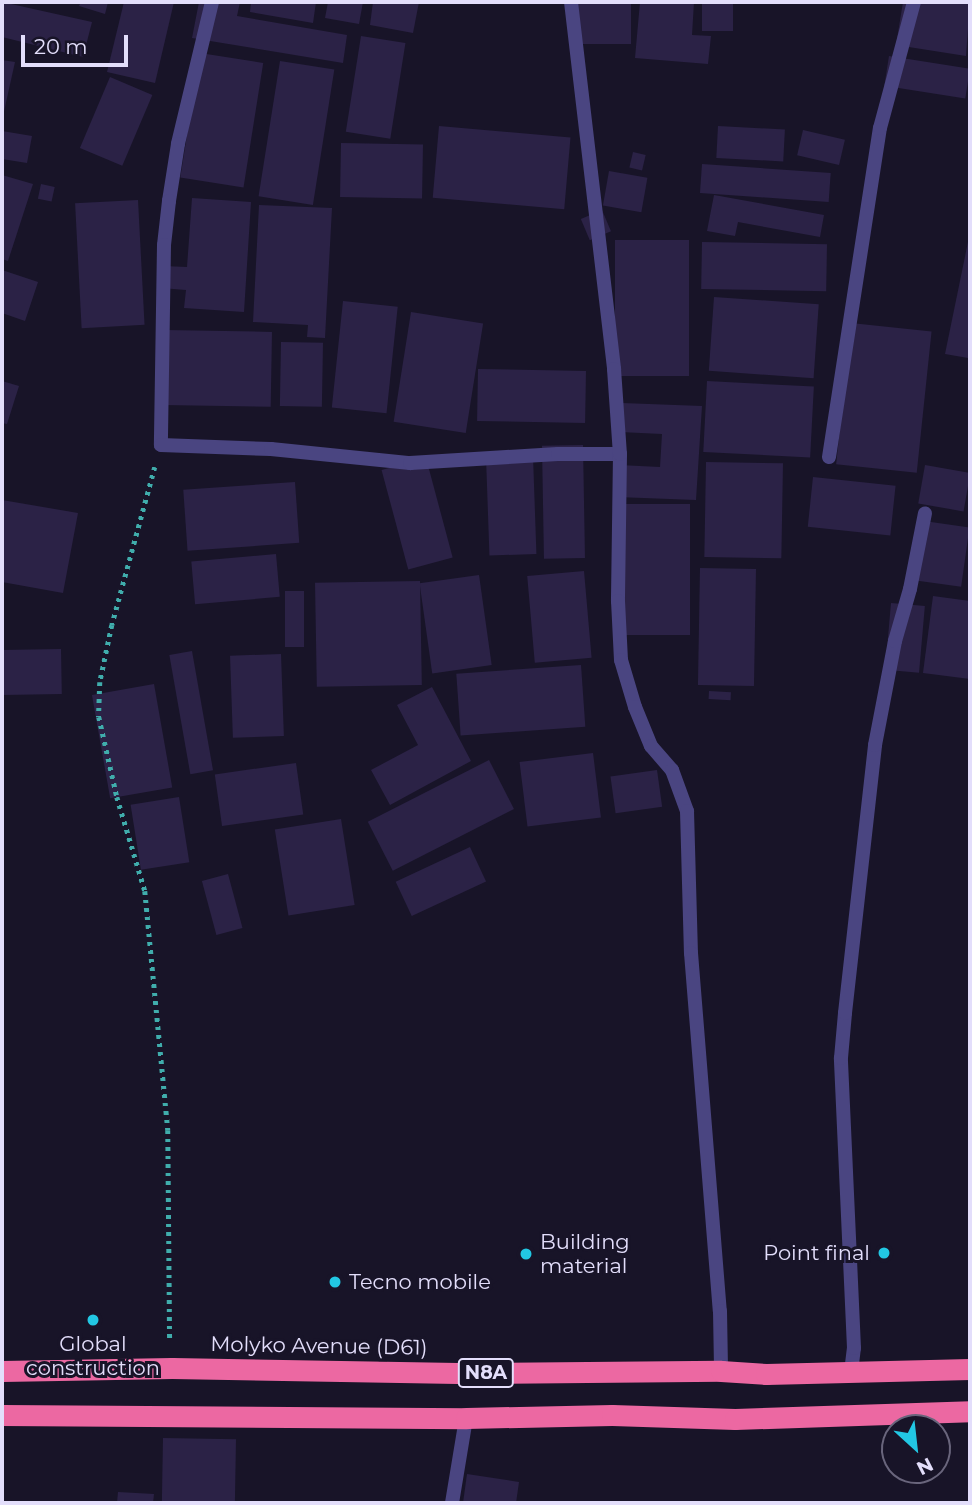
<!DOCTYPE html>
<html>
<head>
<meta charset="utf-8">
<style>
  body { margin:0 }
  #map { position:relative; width:972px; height:1505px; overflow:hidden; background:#181428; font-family:Montserrat,sans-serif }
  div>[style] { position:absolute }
  .building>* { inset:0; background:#2b2246; transform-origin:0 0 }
  .path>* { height:4.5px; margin-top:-2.25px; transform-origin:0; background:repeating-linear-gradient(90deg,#40adac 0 3.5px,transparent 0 8.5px) }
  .street>* { height:14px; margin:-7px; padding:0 7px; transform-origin:7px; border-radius:7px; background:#4a4581 }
  .highway>* { height:21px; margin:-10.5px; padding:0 10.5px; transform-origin:10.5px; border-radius:10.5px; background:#ec68a2 }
  .dots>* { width:19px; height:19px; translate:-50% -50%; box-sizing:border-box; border:4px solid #181428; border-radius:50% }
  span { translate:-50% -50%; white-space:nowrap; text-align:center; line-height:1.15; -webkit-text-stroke:6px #181428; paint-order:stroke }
  .shield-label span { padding:2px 5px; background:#181428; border:2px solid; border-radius:5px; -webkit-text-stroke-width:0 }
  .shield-label { font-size:19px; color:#e3defb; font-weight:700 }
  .poi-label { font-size:21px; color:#e3defb }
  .left { translate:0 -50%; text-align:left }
  .right { translate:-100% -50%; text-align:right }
  .street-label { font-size:21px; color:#e3defb }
  .frame { position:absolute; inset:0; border:4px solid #e3defb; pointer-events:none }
  .north { position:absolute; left:881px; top:1414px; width:70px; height:70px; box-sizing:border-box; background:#181428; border:2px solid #69657c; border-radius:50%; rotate:153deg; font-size:19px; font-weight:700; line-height:28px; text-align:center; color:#e3defb }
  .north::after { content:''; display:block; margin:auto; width:24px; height:32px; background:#22c7e3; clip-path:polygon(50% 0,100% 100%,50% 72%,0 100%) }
  .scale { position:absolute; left:21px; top:35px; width:107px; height:32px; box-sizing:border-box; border:4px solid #e3defb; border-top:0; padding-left:9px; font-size:21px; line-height:24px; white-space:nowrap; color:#e3defb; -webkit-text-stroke:5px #181428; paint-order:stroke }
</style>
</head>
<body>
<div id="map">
  <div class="building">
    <div style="clip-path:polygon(2px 2px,92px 22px,83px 57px,2px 37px)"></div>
    <div style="clip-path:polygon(81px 2px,108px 2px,105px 14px,79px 6px)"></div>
    <div style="clip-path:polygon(124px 2px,174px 2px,155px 83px,107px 72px)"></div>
    <div style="clip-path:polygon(199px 2px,240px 2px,237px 16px,347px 35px,343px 63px,192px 38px)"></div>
    <div style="clip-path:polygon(251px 2px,316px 2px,313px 23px,250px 12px)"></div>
    <div style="clip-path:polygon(328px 2px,363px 2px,359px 24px,325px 18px)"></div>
    <div style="clip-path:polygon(373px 2px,419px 2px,413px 33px,370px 25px)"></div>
    <div style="left:572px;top:2px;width:59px;height:42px"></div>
    <div style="clip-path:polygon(640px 2px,694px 2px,692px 35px,711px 36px,708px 64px,635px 58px)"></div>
    <div style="left:702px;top:2px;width:31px;height:29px"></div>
    <div style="clip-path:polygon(903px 2px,970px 2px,966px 56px,896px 45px)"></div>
    <div style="left:361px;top:36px;width:45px;height:97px;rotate:9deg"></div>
    <div style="left:200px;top:53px;width:64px;height:126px;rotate:9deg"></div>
    <div style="left:889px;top:56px;width:82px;height:30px;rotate:9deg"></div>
    <div style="clip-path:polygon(2px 60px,15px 62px,3px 116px,2px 116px)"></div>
    <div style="left:280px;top:61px;width:55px;height:137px;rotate:9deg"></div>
    <div style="left:110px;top:77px;width:46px;height:77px;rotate:23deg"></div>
    <div style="left:439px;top:126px;width:132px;height:72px;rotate:5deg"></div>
    <div style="left:718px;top:126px;width:67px;height:32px;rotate:3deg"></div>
    <div style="left:803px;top:130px;width:43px;height:26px;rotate:13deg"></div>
    <div style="clip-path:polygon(2px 131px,32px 136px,27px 163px,2px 159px)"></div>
    <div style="left:341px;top:143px;width:82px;height:54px;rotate:1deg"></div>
    <div style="left:633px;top:152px;width:13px;height:16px;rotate:13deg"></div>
    <div style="left:702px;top:164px;width:129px;height:29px;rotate:4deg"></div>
    <div style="left:609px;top:171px;width:39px;height:35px;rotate:10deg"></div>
    <div style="clip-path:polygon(2px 175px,33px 184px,8px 261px,2px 259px)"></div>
    <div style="left:41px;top:184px;width:14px;height:15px;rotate:12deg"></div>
    <div style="clip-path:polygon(714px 195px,824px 215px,820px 237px,738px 222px,735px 236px,707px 231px)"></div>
    <div style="clip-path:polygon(192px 198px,251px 202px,244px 312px,184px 308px,186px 290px,161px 288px,163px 266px,187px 267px)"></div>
    <div style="left:138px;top:200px;width:125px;height:63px;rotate:87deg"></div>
    <div style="clip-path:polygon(259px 205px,332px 208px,325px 338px,307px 337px,308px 325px,253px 322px)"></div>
    <div style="left:602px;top:210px;width:23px;height:23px;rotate:67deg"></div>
    <div style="clip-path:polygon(969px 237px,970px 347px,968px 358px,945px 354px)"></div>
    <div style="left:615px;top:240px;width:74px;height:136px"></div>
    <div style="left:702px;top:242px;width:125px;height:47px;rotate:1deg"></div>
    <div style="clip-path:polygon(2px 270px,38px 282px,25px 321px,2px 313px)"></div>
    <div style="left:714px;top:297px;width:105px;height:74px;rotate:4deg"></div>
    <div style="left:343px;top:301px;width:55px;height:107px;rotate:6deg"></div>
    <div style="left:411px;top:312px;width:73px;height:111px;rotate:9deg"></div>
    <div style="left:851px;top:323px;width:81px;height:142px;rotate:6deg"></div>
    <div style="left:164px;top:330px;width:108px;height:75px;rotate:1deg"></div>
    <div style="left:281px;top:342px;width:42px;height:64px;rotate:1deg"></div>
    <div style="left:478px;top:369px;width:108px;height:52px;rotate:1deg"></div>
    <div style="clip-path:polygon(2px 381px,19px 386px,7px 424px,2px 423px)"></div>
    <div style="left:707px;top:381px;width:107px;height:71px;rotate:3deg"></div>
    <div style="clip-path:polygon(622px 403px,702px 406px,696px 500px,617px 497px,619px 465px,660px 467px,662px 434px,620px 432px)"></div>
    <div style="left:583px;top:445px;width:113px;height:41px;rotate:89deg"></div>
    <div style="left:533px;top:456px;width:98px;height:47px;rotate:88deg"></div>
    <div style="left:426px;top:458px;width:103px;height:46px;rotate:75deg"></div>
    <div style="left:706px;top:462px;width:77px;height:95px;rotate:1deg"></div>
    <div style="left:925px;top:465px;width:46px;height:39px;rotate:10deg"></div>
    <div style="left:813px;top:477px;width:83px;height:50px;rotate:6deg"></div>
    <div style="left:295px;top:482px;width:61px;height:112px;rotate:86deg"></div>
    <div style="clip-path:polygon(2px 500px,78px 513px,63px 593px,2px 582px)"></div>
    <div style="left:623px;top:504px;width:67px;height:131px"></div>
    <div style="left:917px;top:520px;width:53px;height:60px;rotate:8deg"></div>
    <div style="left:276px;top:554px;width:43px;height:85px;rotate:85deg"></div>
    <div style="left:700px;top:568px;width:56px;height:117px;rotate:1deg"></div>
    <div style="left:584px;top:571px;width:87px;height:57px;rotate:85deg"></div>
    <div style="left:479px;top:575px;width:91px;height:60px;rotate:82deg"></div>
    <div style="left:420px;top:581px;width:104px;height:105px;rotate:89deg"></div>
    <div style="left:285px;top:591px;width:19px;height:56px"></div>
    <div style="clip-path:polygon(933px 596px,970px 601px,970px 679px,923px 673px)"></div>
    <div style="left:891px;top:603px;width:34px;height:67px;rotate:5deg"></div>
    <div style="left:61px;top:649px;width:45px;height:59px;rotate:89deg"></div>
    <div style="left:192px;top:651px;width:121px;height:23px;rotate:80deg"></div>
    <div style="left:281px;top:654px;width:82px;height:51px;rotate:88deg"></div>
    <div style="left:581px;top:665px;width:62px;height:125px;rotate:86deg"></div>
    <div style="left:154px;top:684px;width:105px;height:63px;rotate:80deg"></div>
    <div style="clip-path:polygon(432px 687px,471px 761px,390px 805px,371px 770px,418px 745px,397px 705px)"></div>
    <div style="left:709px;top:691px;width:22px;height:8px;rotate:3deg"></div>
    <div style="left:593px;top:753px;width:65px;height:74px;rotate:83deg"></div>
    <div style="left:489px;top:760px;width:55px;height:136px;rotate:63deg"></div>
    <div style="left:296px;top:763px;width:52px;height:82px;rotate:82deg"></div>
    <div style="left:657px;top:770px;width:37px;height:47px;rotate:82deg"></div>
    <div style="left:179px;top:797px;width:66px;height:49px;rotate:81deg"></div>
    <div style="left:341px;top:819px;width:87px;height:67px;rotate:81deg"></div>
    <div style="left:470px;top:847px;width:38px;height:82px;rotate:65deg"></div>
    <div style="left:228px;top:874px;width:56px;height:27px;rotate:75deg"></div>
    <div style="left:163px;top:1438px;width:73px;height:65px;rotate:1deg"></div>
    <div style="clip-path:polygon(467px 1474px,519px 1482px,516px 1503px,463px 1503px)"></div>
    <div style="clip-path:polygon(118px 1492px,154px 1494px,153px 1503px,117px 1503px)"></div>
  </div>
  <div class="path">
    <div style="left:155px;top:467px;width:164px;rotate:105.2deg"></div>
    <div style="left:112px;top:625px;width:58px;rotate:101.9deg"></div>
    <div style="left:100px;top:682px;width:35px;rotate:92deg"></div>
    <div style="left:99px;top:717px;width:82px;rotate:77.3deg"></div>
    <div style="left:117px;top:797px;width:98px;rotate:73.4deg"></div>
    <div style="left:145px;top:891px;width:240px;rotate:84.5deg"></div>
    <div style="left:168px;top:1130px;width:209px;rotate:89.5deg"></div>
  </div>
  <div class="street">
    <div style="left:212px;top:2px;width:146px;rotate:103.5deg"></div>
    <div style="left:178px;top:144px;width:58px;rotate:99deg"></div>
    <div style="left:169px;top:201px;width:44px;rotate:96.5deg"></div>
    <div style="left:164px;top:245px;width:200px;rotate:90.9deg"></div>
    <div style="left:161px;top:445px;width:110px;rotate:2.1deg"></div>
    <div style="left:271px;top:449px;width:140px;rotate:5.8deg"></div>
    <div style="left:410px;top:463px;width:148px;rotate:-3.5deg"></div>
    <div style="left:558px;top:454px;width:62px"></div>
    <div style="left:620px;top:454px;width:147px;rotate:90.8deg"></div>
    <div style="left:618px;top:601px;width:59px;rotate:87.1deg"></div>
    <div style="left:621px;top:660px;width:49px;rotate:73.4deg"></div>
    <div style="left:635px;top:707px;width:42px;rotate:67.7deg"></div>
    <div style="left:651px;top:746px;width:32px;rotate:49deg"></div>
    <div style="left:672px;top:770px;width:44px;rotate:69.9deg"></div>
    <div style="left:687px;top:811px;width:142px;rotate:88.4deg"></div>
    <div style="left:691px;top:953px;width:359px;rotate:85.4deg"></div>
    <div style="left:720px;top:1311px;width:60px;rotate:89deg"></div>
    <div style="left:571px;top:2px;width:370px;rotate:83.3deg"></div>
    <div style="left:614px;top:369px;width:85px;rotate:86deg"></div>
    <div style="left:829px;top:457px;width:333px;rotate:-81.2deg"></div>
    <div style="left:880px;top:128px;width:131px;rotate:-74.9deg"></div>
    <div style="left:851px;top:1372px;width:24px;rotate:-83deg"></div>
    <div style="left:854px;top:1348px;width:290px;rotate:-92.6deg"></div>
    <div style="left:841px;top:1058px;width:45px;rotate:-84.9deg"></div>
    <div style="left:845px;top:1013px;width:270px;rotate:-83.6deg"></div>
    <div style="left:875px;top:745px;width:106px;rotate:-79.1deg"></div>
    <div style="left:895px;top:641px;width:54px;rotate:-73.9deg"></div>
    <div style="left:910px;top:589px;width:77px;rotate:-78.8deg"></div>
    <div style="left:452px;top:1503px;width:86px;rotate:-80.6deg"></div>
  </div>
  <div class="highway">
    <div style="left:2px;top:1371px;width:170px;rotate:-1deg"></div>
    <div style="left:172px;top:1368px;width:300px;rotate:1deg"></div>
    <div style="left:472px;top:1373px;width:249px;rotate:-0.5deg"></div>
    <div style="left:721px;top:1371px;width:45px;rotate:3.8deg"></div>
    <div style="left:766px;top:1374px;width:204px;rotate:-1.4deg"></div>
    <div style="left:2px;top:1415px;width:464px;rotate:0.4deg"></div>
    <div style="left:466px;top:1418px;width:146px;rotate:-1.2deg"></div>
    <div style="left:612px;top:1415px;width:123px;rotate:1.9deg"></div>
    <div style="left:735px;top:1419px;width:235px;rotate:-1.9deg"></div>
  </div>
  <div class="dots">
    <div style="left:884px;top:1253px;background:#22c7e3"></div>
    <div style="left:526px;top:1254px;background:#22c7e3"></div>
    <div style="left:335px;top:1282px;background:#22c7e3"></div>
    <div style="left:93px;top:1320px;background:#22c7e3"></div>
  </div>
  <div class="shield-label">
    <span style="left:486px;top:1373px">N8A</span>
  </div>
  <div class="poi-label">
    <span class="left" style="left:540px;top:1254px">Building<br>material</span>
    <span class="right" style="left:870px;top:1253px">Point final</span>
    <span class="left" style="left:349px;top:1282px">Tecno mobile</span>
    <span style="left:93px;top:1356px">Global<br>construction</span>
  </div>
  <div class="street-label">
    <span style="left:319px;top:1346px;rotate:1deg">Molyko Avenue (D61)</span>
  </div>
  <div class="frame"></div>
  <div class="north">N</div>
  <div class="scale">20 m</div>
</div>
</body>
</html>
